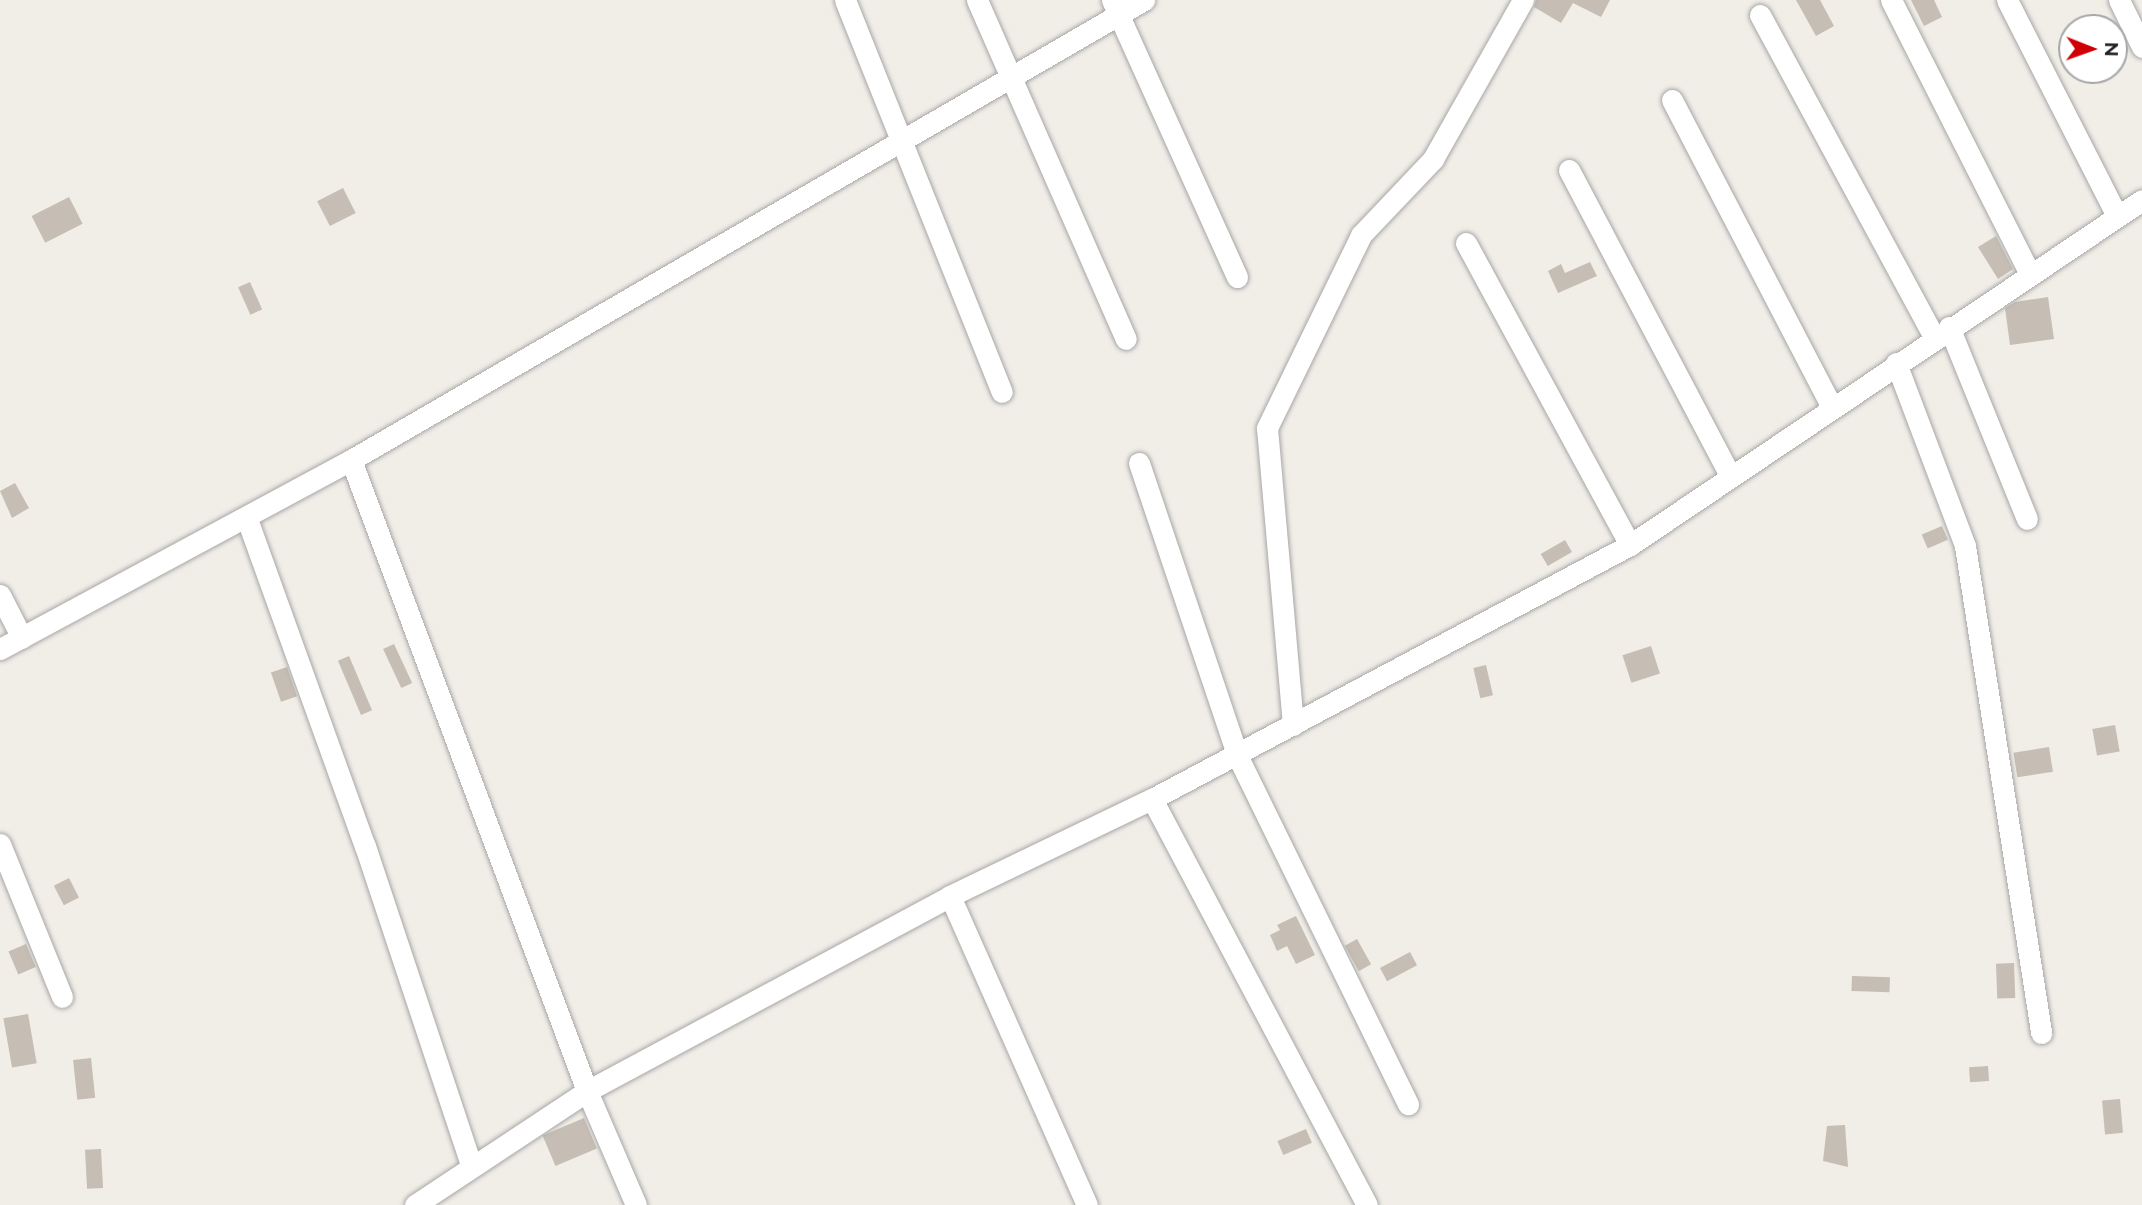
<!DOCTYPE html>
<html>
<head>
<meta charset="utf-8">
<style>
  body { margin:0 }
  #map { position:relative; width:2142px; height:1205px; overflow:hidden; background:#f1ede7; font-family:Raleway,sans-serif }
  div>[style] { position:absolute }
  .building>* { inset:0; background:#c6bdb5; transform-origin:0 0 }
  .roads { filter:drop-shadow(0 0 2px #a7a7a7) drop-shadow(0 0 2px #a7a7a7) }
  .minor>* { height:21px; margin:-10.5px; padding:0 10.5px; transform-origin:10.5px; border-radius:10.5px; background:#fff }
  span { translate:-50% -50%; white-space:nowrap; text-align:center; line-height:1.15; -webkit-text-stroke:7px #fff; paint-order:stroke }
  .north { position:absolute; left:2058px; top:14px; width:70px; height:70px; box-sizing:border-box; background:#fff; border:2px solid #a6a6a6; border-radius:50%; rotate:91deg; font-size:19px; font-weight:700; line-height:28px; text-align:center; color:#202020 }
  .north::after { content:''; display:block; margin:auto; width:24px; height:32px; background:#d00005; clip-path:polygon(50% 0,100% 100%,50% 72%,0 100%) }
</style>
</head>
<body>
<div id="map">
  <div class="building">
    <div style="clip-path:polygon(1536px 0,1610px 0,1601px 17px,1573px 3px,1561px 23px,1534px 7px)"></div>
    <div style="clip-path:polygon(1796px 0,1820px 0,1834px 26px,1816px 36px)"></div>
    <div style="clip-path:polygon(1911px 0,1934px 0,1942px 17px,1924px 26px)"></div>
    <div style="left:343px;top:188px;width:28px;height:29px;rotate:63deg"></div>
    <div style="left:69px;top:197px;width:30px;height:42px;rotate:63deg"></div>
    <div style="clip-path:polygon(1996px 236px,2013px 269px,1998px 279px,1978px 247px)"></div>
    <div style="clip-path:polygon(1590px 262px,1597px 276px,1558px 293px,1548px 271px,1561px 264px,1565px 273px)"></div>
    <div style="left:250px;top:282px;width:30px;height:13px;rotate:66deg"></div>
    <div style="clip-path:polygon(2048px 297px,2054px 339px,2010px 345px,2005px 308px,2015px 302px)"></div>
    <div style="clip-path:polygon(15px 483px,29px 508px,12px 518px,0 491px)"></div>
    <div style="left:1942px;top:526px;width:15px;height:22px;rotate:67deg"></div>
    <div style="left:1565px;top:540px;width:14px;height:28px;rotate:60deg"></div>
    <div style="left:394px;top:644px;width:43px;height:12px;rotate:65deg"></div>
    <div style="left:1651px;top:646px;width:29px;height:30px;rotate:72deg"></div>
    <div style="left:349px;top:656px;width:59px;height:12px;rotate:67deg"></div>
    <div style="left:1486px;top:665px;width:31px;height:13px;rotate:77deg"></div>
    <div style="left:287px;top:667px;width:31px;height:17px;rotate:71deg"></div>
    <div style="left:2115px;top:725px;width:27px;height:23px;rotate:80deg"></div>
    <div style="left:2049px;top:747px;width:25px;height:36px;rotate:81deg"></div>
    <div style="left:69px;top:878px;width:22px;height:17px;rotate:63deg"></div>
    <div style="clip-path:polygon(1296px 916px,1315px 955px,1296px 964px,1287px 946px,1277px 951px,1270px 935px,1280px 930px,1277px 925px)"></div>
    <div style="left:1357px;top:939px;width:29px;height:14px;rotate:61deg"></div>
    <div style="left:26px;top:944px;width:25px;height:19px;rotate:67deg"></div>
    <div style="left:1410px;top:952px;width:15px;height:34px;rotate:62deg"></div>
    <div style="left:2014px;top:963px;width:35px;height:18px;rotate:88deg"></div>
    <div style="left:1852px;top:976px;width:38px;height:15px;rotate:2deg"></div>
    <div style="left:28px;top:1014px;width:50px;height:25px;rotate:80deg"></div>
    <div style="left:91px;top:1058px;width:40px;height:18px;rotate:84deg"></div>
    <div style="left:1988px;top:1066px;width:15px;height:19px;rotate:86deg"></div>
    <div style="left:2120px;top:1099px;width:34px;height:18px;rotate:85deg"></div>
    <div style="left:584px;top:1118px;width:33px;height:45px;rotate:67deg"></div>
    <div style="clip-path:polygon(1845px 1125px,1848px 1167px,1823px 1161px,1827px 1126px)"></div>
    <div style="left:1306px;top:1129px;width:15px;height:31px;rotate:67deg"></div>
    <div style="left:101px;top:1149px;width:39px;height:16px;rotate:87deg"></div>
  </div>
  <div class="roads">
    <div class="minor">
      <div style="left:845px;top:0;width:422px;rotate:68.2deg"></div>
      <div style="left:977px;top:0;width:370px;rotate:66.3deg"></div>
      <div style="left:1112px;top:0;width:304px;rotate:65.7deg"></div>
      <div style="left:1891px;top:0;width:307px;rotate:63.1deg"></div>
      <div style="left:2007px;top:0;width:242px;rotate:63deg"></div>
      <div style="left:2119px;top:0;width:52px;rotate:63.9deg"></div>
      <div style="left:1760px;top:15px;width:366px;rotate:61.6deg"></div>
      <div style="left:1672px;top:100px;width:346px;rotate:62.5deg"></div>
      <div style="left:1569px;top:170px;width:347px;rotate:62.2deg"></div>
      <div style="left:1466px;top:243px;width:344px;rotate:61.5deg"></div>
      <div style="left:1949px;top:327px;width:207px;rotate:67.9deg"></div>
      <div style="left:1896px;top:363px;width:196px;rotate:69.3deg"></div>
      <div style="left:1965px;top:546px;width:493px;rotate:81.1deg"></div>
      <div style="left:351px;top:460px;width:674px;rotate:69.49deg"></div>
      <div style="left:587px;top:1091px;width:124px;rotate:66.7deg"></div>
      <div style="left:1139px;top:463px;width:308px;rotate:71.4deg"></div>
      <div style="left:1237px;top:755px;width:389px;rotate:63.9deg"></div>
      <div style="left:247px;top:519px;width:348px;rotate:70.2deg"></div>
      <div style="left:365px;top:846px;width:338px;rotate:71.6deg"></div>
      <div style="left:0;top:595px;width:48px;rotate:62.9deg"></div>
      <div style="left:0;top:649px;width:399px;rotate:-28.3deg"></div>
      <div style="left:351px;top:460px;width:917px;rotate:-30.12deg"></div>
      <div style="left:1293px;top:725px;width:298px;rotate:-95deg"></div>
      <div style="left:1267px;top:428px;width:215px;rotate:-64deg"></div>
      <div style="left:1361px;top:235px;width:105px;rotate:-46.5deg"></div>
      <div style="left:1433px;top:159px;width:183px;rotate:-60.5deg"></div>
      <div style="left:1152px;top:799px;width:459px;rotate:62.1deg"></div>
      <div style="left:0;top:844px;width:165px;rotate:67.9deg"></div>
      <div style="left:950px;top:896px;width:338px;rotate:66.1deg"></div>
      <div style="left:415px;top:1205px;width:206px;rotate:-33.5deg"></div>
      <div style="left:587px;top:1091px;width:412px;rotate:-28.2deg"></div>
      <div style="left:950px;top:896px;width:224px;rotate:-25.7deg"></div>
      <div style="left:1152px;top:799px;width:541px;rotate:-27.99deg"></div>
      <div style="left:1630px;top:545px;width:617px;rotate:-33.97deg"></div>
    </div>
  </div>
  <div class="north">N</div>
</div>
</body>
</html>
